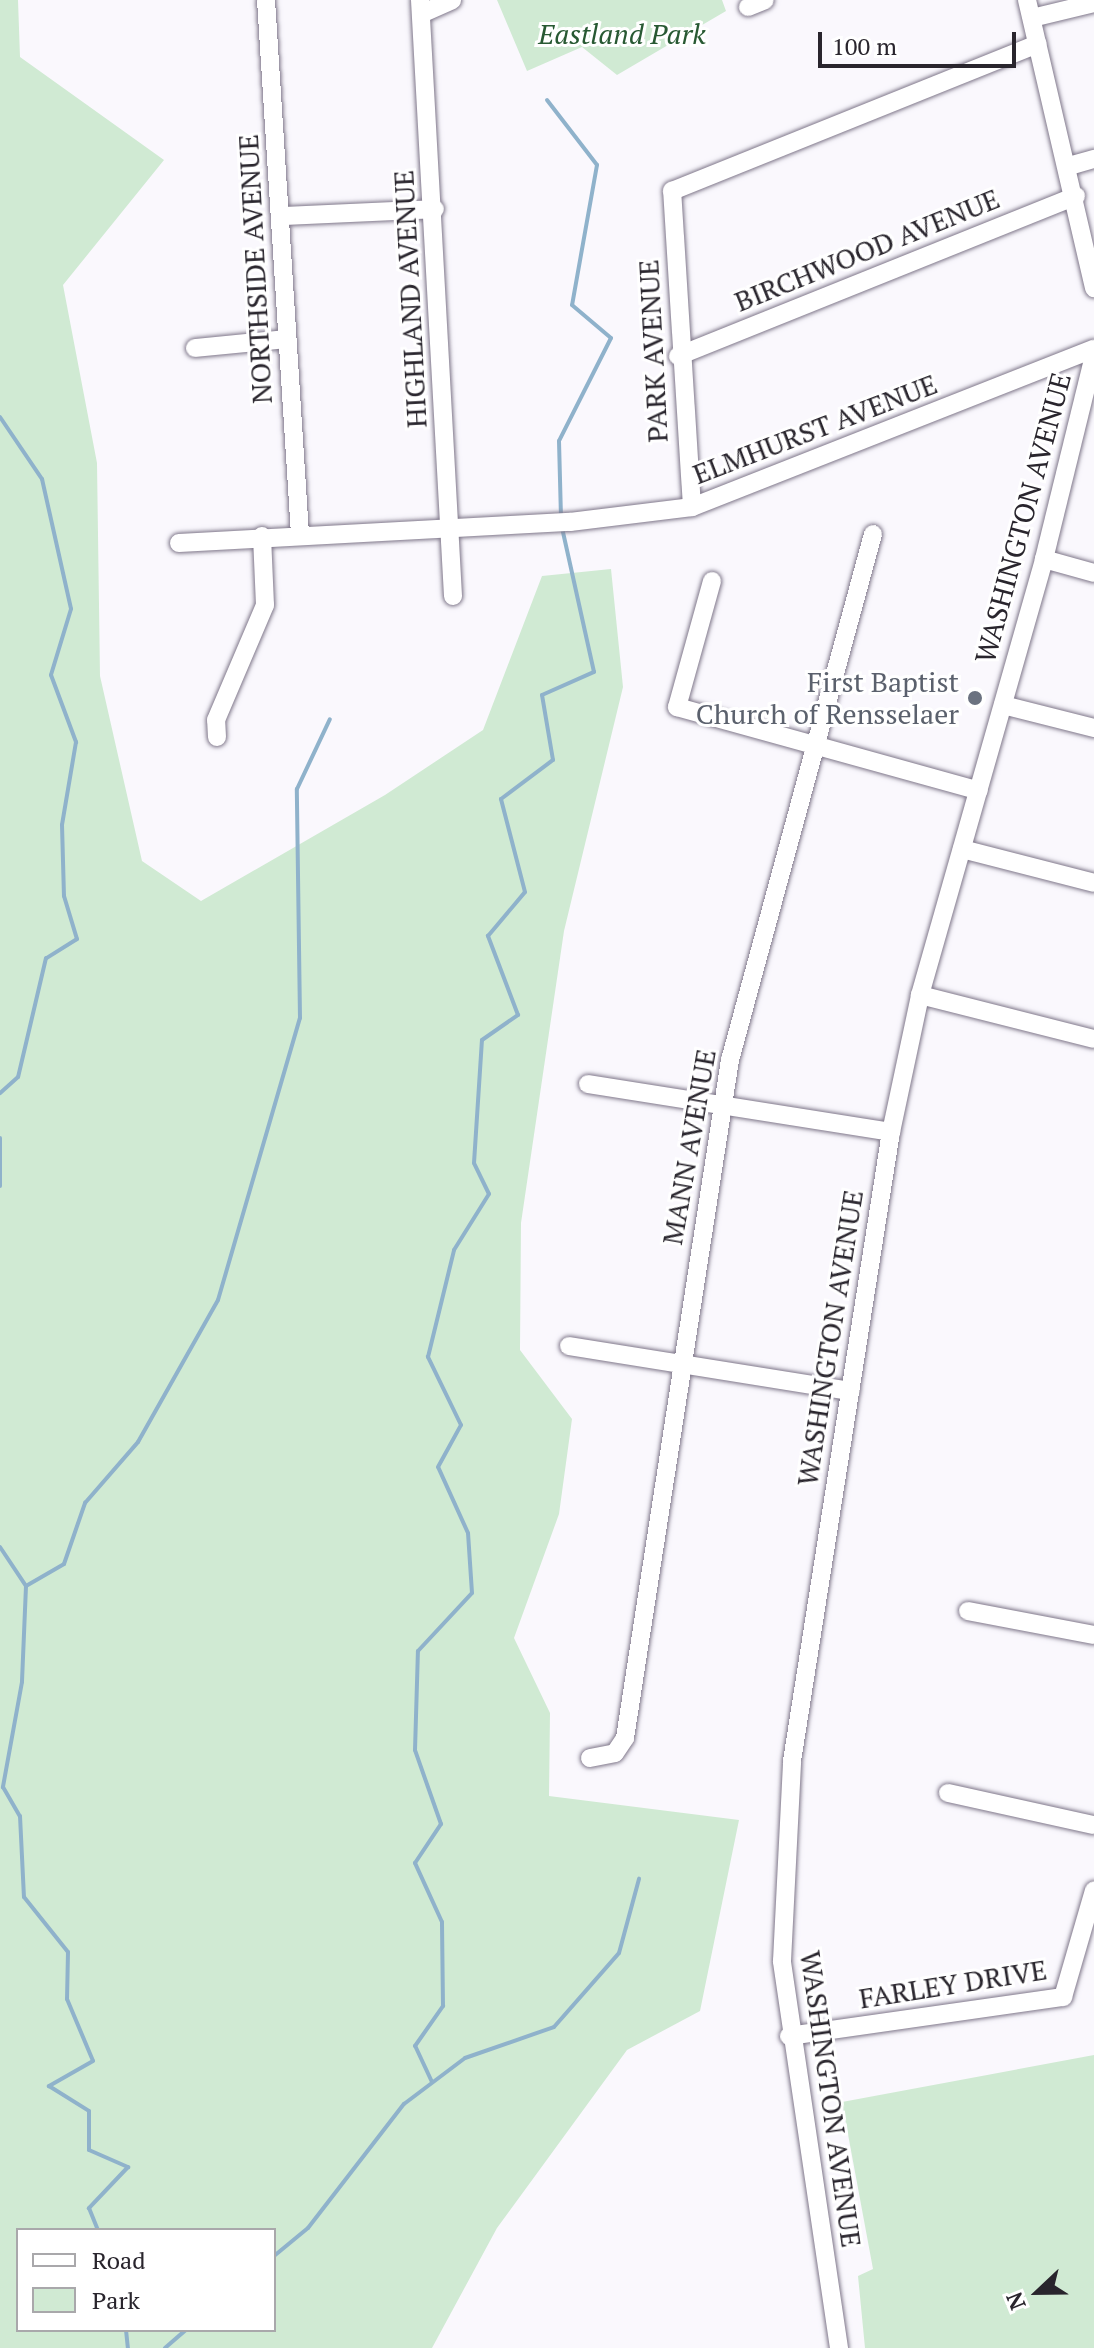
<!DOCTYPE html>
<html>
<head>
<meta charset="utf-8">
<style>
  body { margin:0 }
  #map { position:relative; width:1094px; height:2348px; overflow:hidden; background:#faf8fd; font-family:"PT Serif",serif }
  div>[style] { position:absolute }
  .green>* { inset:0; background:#d0ead3 }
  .stream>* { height:4px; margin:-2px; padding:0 2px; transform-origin:2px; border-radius:2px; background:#8fb2cb }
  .roads { filter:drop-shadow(0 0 2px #7f778a) drop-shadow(0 0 2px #7f778a) }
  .minor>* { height:18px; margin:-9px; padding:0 9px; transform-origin:9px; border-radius:9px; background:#fff }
  .dots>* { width:22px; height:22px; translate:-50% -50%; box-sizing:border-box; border:4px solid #fff; border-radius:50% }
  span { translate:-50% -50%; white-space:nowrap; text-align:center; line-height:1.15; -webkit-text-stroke:6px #fff; paint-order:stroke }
  .park-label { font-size:28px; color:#285933; font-style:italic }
  .street-label { font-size:28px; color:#29252d }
  .worship-label { font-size:28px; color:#5b616d }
  .right { translate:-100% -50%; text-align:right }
  .legend { position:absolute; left:16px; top:2228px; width:260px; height:104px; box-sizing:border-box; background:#fff; border:2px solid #a9a8ab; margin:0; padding:10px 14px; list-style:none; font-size:24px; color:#29252d }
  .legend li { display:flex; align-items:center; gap:16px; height:40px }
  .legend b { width:40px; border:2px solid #a9a8ab }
  .north { position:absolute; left:998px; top:2252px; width:80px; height:80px; -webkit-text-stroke:6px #fff; paint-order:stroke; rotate:248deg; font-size:22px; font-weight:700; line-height:32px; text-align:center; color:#29252d }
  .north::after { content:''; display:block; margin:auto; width:28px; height:36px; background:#29252d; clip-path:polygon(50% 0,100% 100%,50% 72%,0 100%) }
  .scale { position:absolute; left:818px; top:32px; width:198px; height:36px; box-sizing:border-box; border:4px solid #29252d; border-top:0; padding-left:10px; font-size:24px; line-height:28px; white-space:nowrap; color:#29252d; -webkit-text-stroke:6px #fff; paint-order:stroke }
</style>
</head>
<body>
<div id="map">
  <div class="green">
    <div style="clip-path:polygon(evenodd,0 0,18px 0,20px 57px,164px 160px,63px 285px,97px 463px,100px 676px,142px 861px,201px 901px,385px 795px,483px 730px,542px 576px,611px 569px,623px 687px,564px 931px,521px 1223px,520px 1350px,572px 1419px,559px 1514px,514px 1638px,550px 1713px,549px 1796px,739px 1820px,700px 2011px,627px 2050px,497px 2228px,432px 2348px,0 2348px,0 0,18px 2230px,274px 2230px,274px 2330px,18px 2330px,18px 2230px)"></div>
    <div style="clip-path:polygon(497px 0,722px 0,726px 11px,617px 75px,582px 47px,527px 71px)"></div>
    <div style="clip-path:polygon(1094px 2055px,1094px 2348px,865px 2348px,858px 2276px,873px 2269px,842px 2102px)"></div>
  </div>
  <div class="stream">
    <div style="left:547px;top:100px;width:82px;rotate:52.4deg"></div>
    <div style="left:597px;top:165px;width:142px;rotate:100.1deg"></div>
    <div style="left:572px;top:305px;width:51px;rotate:40.2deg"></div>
    <div style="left:611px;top:338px;width:115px;rotate:116.8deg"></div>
    <div style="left:559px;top:441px;width:78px;rotate:88.5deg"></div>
    <div style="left:0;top:417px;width:75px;rotate:55.9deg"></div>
    <div style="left:42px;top:479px;width:133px;rotate:77.4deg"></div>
    <div style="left:71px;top:609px;width:69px;rotate:106.9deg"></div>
    <div style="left:51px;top:675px;width:72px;rotate:69.5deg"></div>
    <div style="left:76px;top:742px;width:84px;rotate:99.6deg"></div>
    <div style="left:62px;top:825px;width:71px;rotate:88.4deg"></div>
    <div style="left:64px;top:896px;width:45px;rotate:73.2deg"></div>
    <div style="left:77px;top:939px;width:36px;rotate:148deg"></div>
    <div style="left:46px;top:958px;width:122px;rotate:103.2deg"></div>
    <div style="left:18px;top:1077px;width:24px;rotate:138deg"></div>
    <div style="left:0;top:1138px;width:48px;rotate:90deg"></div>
    <div style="left:0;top:1547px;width:47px;rotate:56.3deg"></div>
    <div style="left:26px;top:1586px;width:96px;rotate:92.4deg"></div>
    <div style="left:22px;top:1682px;width:107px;rotate:100.3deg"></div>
    <div style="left:3px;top:1787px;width:34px;rotate:60deg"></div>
    <div style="left:20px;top:1816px;width:81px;rotate:87.2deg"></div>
    <div style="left:24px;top:1897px;width:70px;rotate:51.3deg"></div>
    <div style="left:68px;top:1952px;width:47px;rotate:91.2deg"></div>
    <div style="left:67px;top:1999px;width:67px;rotate:67.2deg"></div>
    <div style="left:93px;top:2061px;width:51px;rotate:150.4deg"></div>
    <div style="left:49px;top:2086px;width:47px;rotate:32deg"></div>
    <div style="left:89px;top:2111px;width:39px;rotate:90deg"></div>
    <div style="left:89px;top:2150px;width:43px;rotate:23.6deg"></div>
    <div style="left:128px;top:2167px;width:57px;rotate:133.6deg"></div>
    <div style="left:89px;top:2208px;width:24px;rotate:68deg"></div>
    <div style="left:26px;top:1586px;width:44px;rotate:-30.1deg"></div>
    <div style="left:64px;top:1564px;width:65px;rotate:-71deg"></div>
    <div style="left:85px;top:1503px;width:81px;rotate:-49deg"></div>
    <div style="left:138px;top:1442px;width:163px;rotate:-60.6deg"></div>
    <div style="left:218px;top:1300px;width:294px;rotate:-73.8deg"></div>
    <div style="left:300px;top:1018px;width:229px;rotate:-90.8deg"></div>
    <div style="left:297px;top:789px;width:77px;rotate:-64.8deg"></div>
    <div style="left:432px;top:2082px;width:40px;rotate:-115deg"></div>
    <div style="left:415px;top:2046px;width:49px;rotate:-55deg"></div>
    <div style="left:443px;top:2006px;width:84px;rotate:-90.7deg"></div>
    <div style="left:442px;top:1922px;width:65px;rotate:-114.6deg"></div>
    <div style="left:415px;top:1863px;width:47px;rotate:-56.3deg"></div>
    <div style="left:441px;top:1824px;width:78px;rotate:-109.4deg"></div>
    <div style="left:415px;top:1750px;width:99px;rotate:-88.3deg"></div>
    <div style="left:418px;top:1651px;width:79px;rotate:-47deg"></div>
    <div style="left:472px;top:1593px;width:60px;rotate:-93.8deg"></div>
    <div style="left:468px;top:1533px;width:72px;rotate:-114.4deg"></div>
    <div style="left:438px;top:1467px;width:48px;rotate:-61.3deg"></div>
    <div style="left:461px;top:1425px;width:76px;rotate:-115.9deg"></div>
    <div style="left:428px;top:1357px;width:110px;rotate:-76.3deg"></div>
    <div style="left:454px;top:1250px;width:66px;rotate:-58deg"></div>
    <div style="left:489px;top:1194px;width:34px;rotate:-116deg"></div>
    <div style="left:474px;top:1163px;width:123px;rotate:-86.3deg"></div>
    <div style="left:482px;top:1040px;width:44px;rotate:-34.8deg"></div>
    <div style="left:518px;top:1015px;width:85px;rotate:-110.8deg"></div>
    <div style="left:488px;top:936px;width:57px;rotate:-49.9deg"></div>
    <div style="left:525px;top:892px;width:96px;rotate:-104.5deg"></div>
    <div style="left:501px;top:799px;width:65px;rotate:-36.9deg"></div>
    <div style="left:553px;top:760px;width:66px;rotate:-99.6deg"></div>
    <div style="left:542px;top:695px;width:57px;rotate:-23.9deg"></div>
    <div style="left:594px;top:672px;width:148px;rotate:-102.5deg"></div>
    <div style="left:274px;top:2256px;width:44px;rotate:-39.5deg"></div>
    <div style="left:308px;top:2228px;width:157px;rotate:-52.3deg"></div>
    <div style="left:404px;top:2104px;width:76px;rotate:-37deg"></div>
    <div style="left:465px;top:2058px;width:94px;rotate:-19.2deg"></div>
    <div style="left:554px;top:2027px;width:98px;rotate:-48.7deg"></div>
    <div style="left:619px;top:1953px;width:77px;rotate:-74.9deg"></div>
    <div style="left:126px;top:2330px;width:18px;rotate:84deg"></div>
    <div style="left:165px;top:2348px;width:28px;rotate:-41deg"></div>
  </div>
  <div class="roads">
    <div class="minor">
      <div style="left:266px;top:0;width:535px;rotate:86.36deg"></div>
      <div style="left:420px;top:0;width:597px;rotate:86.83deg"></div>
      <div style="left:1027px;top:0;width:296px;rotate:76.9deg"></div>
      <div style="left:748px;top:7px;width:18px;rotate:-22deg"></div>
      <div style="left:421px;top:14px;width:34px;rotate:-24deg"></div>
      <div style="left:1032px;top:18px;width:64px;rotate:-13.6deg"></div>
      <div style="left:1069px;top:166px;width:26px;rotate:-16deg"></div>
      <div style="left:282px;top:216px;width:153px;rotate:-2.6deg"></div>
      <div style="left:195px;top:348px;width:91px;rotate:-5.6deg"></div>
      <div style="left:678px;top:356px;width:429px;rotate:-21.9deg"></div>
      <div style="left:692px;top:507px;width:317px;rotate:-93.6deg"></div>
      <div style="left:672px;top:191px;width:394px;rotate:-21.9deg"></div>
      <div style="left:179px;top:543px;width:392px;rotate:-3.1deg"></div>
      <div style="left:570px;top:522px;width:123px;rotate:-7deg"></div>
      <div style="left:692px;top:507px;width:432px;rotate:-21.5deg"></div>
      <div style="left:1044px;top:559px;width:52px;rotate:15.6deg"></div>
      <div style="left:712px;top:581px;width:131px;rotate:105.5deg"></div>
      <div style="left:677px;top:707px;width:313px;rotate:15.5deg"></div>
      <div style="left:1003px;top:705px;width:94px;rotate:14.2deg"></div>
      <div style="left:217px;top:737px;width:17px;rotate:-93deg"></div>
      <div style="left:216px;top:720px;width:125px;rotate:-66.9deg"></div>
      <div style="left:265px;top:605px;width:69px;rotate:-92.5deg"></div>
      <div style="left:962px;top:849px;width:136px;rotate:14.4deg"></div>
      <div style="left:920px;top:995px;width:179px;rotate:14.2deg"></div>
      <div style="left:588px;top:1084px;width:307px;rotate:9deg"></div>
      <div style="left:569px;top:1346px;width:285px;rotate:9.1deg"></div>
      <div style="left:968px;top:1611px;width:128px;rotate:10.8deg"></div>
      <div style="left:590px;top:1758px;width:25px;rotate:-11deg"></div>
      <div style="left:615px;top:1753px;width:18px;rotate:-56deg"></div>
      <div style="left:625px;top:1738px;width:686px;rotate:-81.2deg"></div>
      <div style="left:730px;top:1060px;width:545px;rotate:-74.79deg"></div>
      <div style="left:948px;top:1793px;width:149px;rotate:12.4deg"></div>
      <div style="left:789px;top:2036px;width:277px;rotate:-8.1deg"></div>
      <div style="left:1063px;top:1997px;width:111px;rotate:-73.8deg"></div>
      <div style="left:839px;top:2348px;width:391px;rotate:-98.4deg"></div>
      <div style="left:782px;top:1961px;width:200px;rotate:-87.1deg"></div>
      <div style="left:792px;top:1761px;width:637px;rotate:-81.06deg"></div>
      <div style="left:891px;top:1132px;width:140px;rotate:-78deg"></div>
      <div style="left:920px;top:995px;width:453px;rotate:-74.1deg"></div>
      <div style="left:1044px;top:559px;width:210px;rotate:-76.2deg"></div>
    </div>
  </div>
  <div class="dots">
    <div style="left:975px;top:698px;background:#6b7280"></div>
  </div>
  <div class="park-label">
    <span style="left:622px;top:34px">Eastland Park</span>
  </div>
  <div class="street-label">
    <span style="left:867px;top:250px;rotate:-22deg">BIRCHWOOD AVENUE</span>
    <span style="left:255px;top:269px;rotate:-93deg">NORTHSIDE AVENUE</span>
    <span style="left:410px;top:299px;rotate:-93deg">HIGHLAND AVENUE</span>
    <span style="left:653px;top:351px;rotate:-93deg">PARK AVENUE</span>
    <span style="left:815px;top:429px;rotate:-21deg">ELMHURST AVENUE</span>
    <span style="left:1023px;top:518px;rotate:-75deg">WASHINGTON AVENUE</span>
    <span style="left:689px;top:1147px;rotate:-80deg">MANN AVENUE</span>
    <span style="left:830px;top:1338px;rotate:-81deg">WASHINGTON AVENUE</span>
    <span style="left:953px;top:1984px;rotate:-9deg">FARLEY DRIVE</span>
    <span style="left:831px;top:2099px;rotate:82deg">WASHINGTON AVENUE</span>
  </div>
  <div class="worship-label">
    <span class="right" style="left:959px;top:698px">First Baptist<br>Church of Rensselaer</span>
  </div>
  <ul class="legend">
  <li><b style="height:10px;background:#fff"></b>Road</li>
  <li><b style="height:22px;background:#d0ead3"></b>Park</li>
  </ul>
  <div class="north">N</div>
  <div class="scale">100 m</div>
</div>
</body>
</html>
